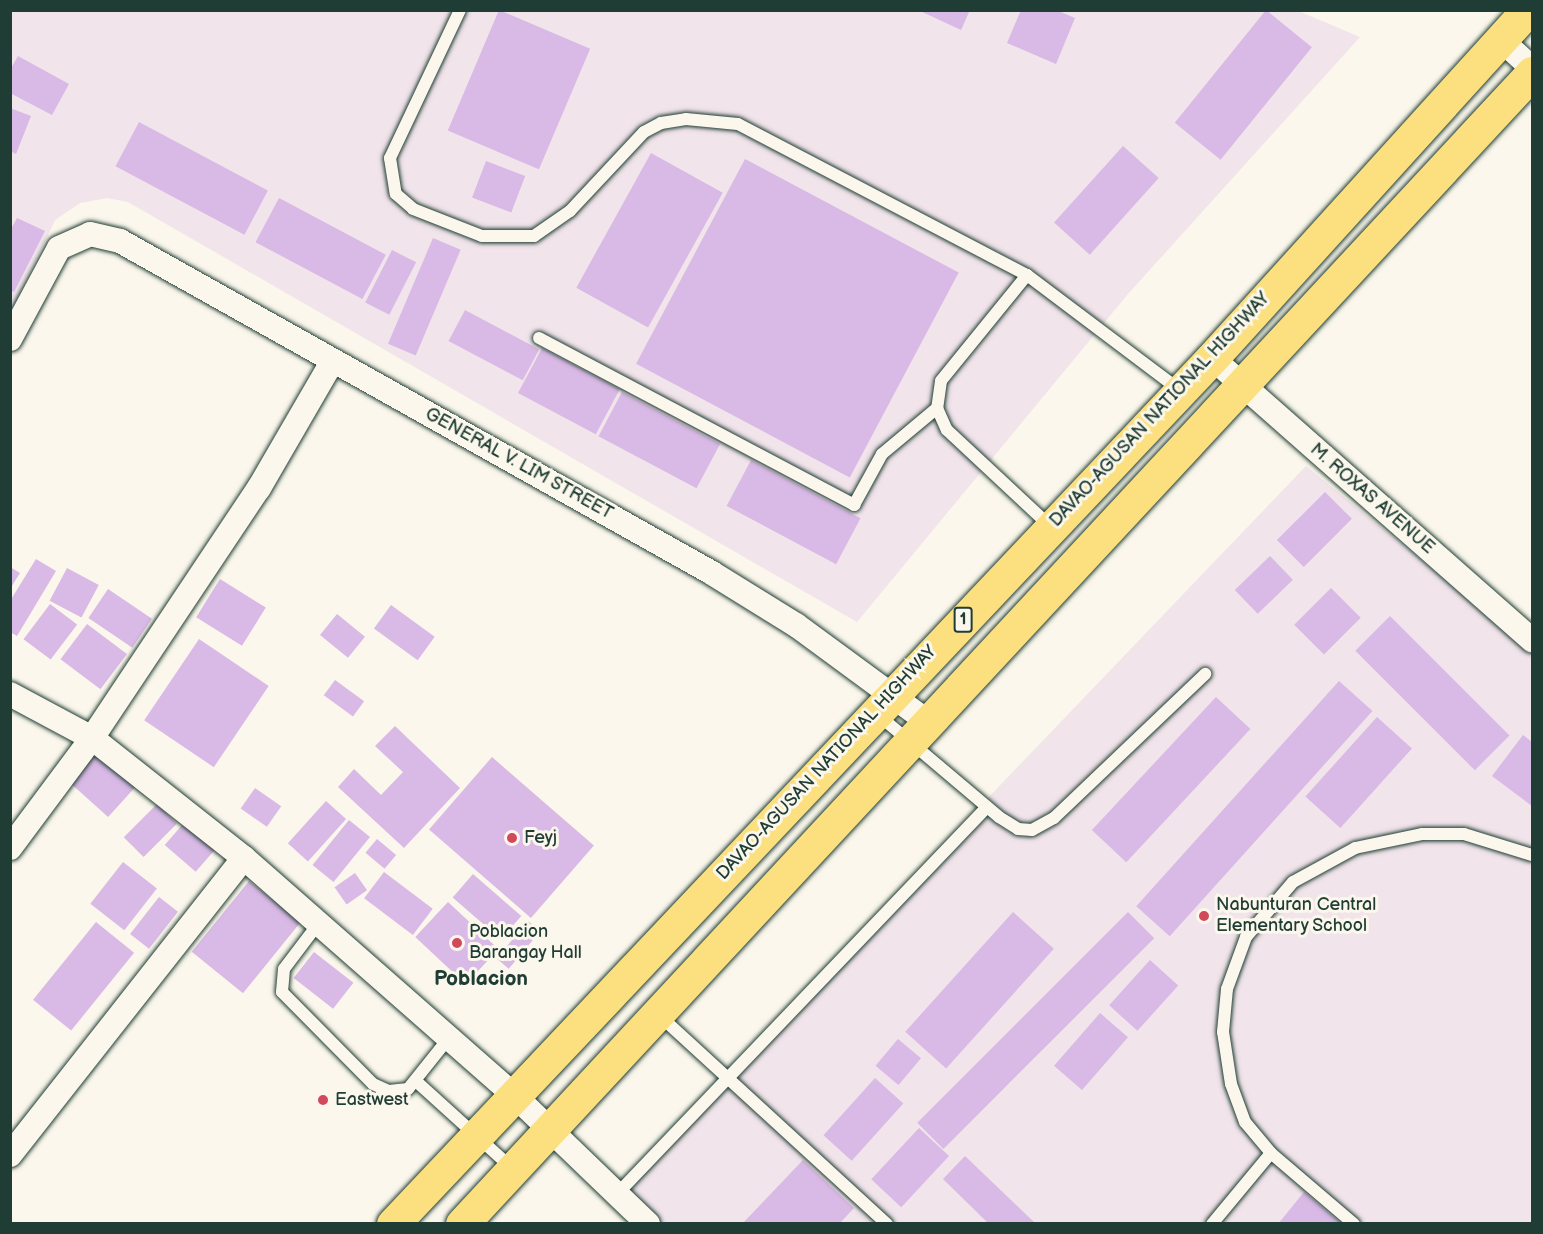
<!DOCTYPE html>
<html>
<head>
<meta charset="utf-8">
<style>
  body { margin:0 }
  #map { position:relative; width:1543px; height:1234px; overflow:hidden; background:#fbf7ec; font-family:"Balsamiq Sans",sans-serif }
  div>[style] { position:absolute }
  .built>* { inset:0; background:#f1e4ea }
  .building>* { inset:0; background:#d9b9e5; transform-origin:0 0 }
  .roads { filter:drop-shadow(0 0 2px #1f3d34) drop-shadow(0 0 2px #1f3d34) }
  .lane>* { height:12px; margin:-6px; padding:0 6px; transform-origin:6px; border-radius:6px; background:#fbf7ec }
  .street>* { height:24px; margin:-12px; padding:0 12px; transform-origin:12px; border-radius:12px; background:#fbf7ec }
  .highway>* { height:33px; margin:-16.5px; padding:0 16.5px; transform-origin:16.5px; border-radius:16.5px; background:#fce080 }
  .dots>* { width:16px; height:16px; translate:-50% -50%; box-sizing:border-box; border:3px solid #fbf7ec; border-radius:50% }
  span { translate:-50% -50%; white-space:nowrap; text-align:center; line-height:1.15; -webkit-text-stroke:6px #fbf7ec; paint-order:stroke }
  .shield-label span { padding:2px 4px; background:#fbf7ec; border:2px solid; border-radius:4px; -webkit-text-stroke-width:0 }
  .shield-label { font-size:16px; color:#1f3d34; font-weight:700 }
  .street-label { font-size:18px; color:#1f3d34 }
  .poi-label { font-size:18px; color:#1f3d34 }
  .left { translate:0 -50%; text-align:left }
  .quarter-label { font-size:21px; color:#1f3d34; font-weight:700 }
  .frame { position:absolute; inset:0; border:12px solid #1f3d34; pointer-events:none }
</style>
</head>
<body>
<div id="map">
  <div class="built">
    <div style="clip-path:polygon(1296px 10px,1360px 37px,1128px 294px,857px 622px,128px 202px,107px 198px,80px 203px,55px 220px,11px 313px,11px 11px)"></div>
    <div style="clip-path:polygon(1306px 466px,1532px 650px,1532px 1223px,660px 1224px,620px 1182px)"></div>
  </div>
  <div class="building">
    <div style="left:499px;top:10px;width:99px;height:131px;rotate:23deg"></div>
    <div style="clip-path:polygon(918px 10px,970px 10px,961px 30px)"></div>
    <div style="clip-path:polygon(1021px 10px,1056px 10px,1075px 18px,1056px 64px,1007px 43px)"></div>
    <div style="left:1266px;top:10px;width:59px;height:145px;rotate:39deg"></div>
    <div style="clip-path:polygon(18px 56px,69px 84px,52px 115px,10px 93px,10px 70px)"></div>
    <div style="clip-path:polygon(10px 108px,31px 116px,16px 154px,10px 151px)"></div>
    <div style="left:139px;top:122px;width:146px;height:50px;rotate:28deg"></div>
    <div style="left:1123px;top:146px;width:48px;height:103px;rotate:42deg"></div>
    <div style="left:651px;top:153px;width:82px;height:154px;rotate:29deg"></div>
    <div style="left:745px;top:159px;width:242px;height:232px;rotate:28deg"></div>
    <div style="left:486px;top:161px;width:42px;height:39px;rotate:21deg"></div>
    <div style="left:279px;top:198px;width:121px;height:50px;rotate:28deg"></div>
    <div style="clip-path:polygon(17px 218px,45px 231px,14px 292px,10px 290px,10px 231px)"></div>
    <div style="left:433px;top:238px;width:30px;height:115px;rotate:23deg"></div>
    <div style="left:392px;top:250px;width:27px;height:59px;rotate:27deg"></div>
    <div style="left:465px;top:310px;width:84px;height:35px;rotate:28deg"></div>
    <div style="left:542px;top:348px;width:88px;height:51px;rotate:28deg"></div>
    <div style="left:622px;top:392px;width:111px;height:50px;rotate:28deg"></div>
    <div style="left:751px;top:460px;width:124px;height:52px;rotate:28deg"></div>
    <div style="left:1325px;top:492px;width:38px;height:68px;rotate:45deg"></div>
    <div style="left:1270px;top:556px;width:33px;height:49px;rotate:46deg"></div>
    <div style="clip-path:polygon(36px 559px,56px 571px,17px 636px,10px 632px,10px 601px)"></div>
    <div style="clip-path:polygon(10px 567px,20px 573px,10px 589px)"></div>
    <div style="left:67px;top:568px;width:36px;height:37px;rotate:28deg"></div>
    <div style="left:220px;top:579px;width:54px;height:45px;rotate:32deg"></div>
    <div style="left:1331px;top:588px;width:42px;height:52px;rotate:45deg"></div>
    <div style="left:108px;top:589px;width:53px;height:35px;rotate:34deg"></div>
    <div style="left:50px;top:604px;width:34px;height:44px;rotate:37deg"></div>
    <div style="left:391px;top:605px;width:54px;height:29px;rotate:36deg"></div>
    <div style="left:337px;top:614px;width:36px;height:27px;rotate:39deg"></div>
    <div style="left:1390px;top:616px;width:169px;height:49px;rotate:45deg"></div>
    <div style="left:87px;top:624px;width:50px;height:44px;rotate:37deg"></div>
    <div style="left:199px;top:639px;width:84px;height:98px;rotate:34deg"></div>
    <div style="left:335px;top:680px;width:36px;height:19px;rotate:36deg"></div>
    <div style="left:1339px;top:681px;width:45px;height:303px;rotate:42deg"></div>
    <div style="left:1216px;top:697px;width:47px;height:182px;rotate:43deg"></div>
    <div style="left:1377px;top:717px;width:47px;height:107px;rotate:42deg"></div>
    <div style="clip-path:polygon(395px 726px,460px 788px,404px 848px,338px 787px,354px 769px,381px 795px,403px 772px,375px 746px)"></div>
    <div style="clip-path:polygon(1523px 735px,1532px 742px,1532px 806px,1492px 776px)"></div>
    <div style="left:99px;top:751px;width:51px;height:43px;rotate:42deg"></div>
    <div style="left:492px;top:757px;width:135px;height:96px;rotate:41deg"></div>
    <div style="left:255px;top:788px;width:32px;height:25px;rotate:35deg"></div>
    <div style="left:326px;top:801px;width:27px;height:57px;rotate:42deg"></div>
    <div style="left:157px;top:804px;width:28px;height:47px;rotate:45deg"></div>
    <div style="left:189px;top:817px;width:41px;height:37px;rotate:41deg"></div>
    <div style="left:349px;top:820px;width:27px;height:58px;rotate:39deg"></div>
    <div style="left:377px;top:839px;width:25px;height:18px;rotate:40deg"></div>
    <div style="left:123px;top:862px;width:43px;height:53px;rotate:38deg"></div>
    <div style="left:384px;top:872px;width:61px;height:33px;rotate:37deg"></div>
    <div style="left:355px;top:873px;width:21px;height:25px;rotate:55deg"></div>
    <div style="left:473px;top:874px;width:64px;height:31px;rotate:41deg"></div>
    <div style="left:249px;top:881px;width:66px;height:91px;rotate:39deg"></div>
    <div style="left:159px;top:897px;width:24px;height:47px;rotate:38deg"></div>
    <div style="left:448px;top:902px;width:69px;height:48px;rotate:43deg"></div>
    <div style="left:1013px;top:912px;width:55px;height:161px;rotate:42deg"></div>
    <div style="left:1128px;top:912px;width:37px;height:298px;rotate:45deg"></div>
    <div style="left:528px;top:921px;width:16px;height:49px;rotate:40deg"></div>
    <div style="left:96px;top:922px;width:49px;height:100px;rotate:39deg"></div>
    <div style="left:314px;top:952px;width:50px;height:33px;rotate:38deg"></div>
    <div style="left:1150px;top:960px;width:38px;height:61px;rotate:42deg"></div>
    <div style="left:1100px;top:1013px;width:37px;height:70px;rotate:41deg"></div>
    <div style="left:898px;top:1039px;width:30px;height:35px;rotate:40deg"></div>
    <div style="left:875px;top:1078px;width:38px;height:77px;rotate:42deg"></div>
    <div style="left:919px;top:1128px;width:41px;height:70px;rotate:43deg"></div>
    <div style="clip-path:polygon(965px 1156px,1036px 1224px,989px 1224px,943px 1179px)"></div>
    <div style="clip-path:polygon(803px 1160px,854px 1208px,839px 1224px,742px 1224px)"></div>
    <div style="clip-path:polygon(1304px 1192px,1342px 1224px,1278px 1224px)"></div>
  </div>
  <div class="roads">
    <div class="lane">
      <div style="left:460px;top:10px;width:164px;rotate:115.3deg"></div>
      <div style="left:390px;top:158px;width:36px;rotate:81deg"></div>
      <div style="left:396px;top:194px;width:23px;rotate:41deg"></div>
      <div style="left:413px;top:209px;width:74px;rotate:21.4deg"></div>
      <div style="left:482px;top:236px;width:52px"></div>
      <div style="left:534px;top:236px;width:44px;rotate:-34.8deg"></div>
      <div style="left:570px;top:211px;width:108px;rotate:-46.9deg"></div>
      <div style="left:644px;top:132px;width:19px;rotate:-28deg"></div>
      <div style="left:661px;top:123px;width:25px;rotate:-9deg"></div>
      <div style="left:686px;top:119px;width:52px;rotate:5.5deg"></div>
      <div style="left:738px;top:124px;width:326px;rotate:27.6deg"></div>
      <div style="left:1027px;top:275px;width:193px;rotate:37deg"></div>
      <div style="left:1027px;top:275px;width:136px;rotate:129.1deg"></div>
      <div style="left:941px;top:381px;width:27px;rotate:98deg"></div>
      <div style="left:937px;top:408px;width:24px;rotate:66deg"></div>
      <div style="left:947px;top:430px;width:141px;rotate:43deg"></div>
      <div style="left:539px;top:338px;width:357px;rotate:27.9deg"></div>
      <div style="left:854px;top:505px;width:58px;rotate:-61.2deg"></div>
      <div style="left:882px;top:454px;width:72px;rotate:-39.9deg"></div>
      <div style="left:876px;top:713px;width:161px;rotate:40.2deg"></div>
      <div style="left:999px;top:817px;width:22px;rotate:32deg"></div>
      <div style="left:1018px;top:829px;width:14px;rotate:4deg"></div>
      <div style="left:1032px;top:830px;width:25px;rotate:-29deg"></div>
      <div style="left:1054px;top:818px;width:209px;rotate:-43.6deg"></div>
      <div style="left:318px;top:924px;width:56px;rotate:127.1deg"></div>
      <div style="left:284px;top:969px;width:23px;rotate:95deg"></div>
      <div style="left:282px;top:992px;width:129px;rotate:45.3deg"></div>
      <div style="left:373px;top:1084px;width:17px;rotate:24deg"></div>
      <div style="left:389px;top:1091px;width:19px;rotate:-6deg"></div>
      <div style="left:408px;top:1089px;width:64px;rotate:-51.3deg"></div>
      <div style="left:660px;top:1016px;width:308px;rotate:42.5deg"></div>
      <div style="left:417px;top:1082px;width:128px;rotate:42.2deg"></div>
      <div style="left:618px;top:1193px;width:534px;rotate:-46.29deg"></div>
      <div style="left:1212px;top:1224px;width:92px;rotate:-50.3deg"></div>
      <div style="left:1354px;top:1224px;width:109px;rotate:-139.5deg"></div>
      <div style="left:1271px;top:1153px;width:40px;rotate:-130deg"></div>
      <div style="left:1245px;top:1122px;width:40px;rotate:-110.2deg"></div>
      <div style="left:1231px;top:1084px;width:53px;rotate:-98.7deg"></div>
      <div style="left:1223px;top:1032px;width:43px;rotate:-84.7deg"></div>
      <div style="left:1227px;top:989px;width:55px;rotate:-69.9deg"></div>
      <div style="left:1246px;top:937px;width:72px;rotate:-49.5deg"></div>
      <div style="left:1293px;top:882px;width:71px;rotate:-28.7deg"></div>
      <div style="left:1355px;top:848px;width:68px;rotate:-11.8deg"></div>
      <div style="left:1422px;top:834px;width:42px"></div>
      <div style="left:1464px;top:834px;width:71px;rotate:17.2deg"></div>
    </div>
    <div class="street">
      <div style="left:1499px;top:38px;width:45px;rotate:42.3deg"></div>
      <div style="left:10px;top:339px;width:103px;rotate:-61.7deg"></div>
      <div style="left:59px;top:248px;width:34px;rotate:-24deg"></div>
      <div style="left:90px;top:234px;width:31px;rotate:13deg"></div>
      <div style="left:120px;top:241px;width:679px;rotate:29.28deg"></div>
      <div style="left:712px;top:573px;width:99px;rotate:31.8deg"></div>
      <div style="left:796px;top:625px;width:167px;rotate:36.3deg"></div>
      <div style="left:1212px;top:358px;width:427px;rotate:41.4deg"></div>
      <div style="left:10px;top:694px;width:93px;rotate:28.2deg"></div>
      <div style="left:92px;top:738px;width:194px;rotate:38.3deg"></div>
      <div style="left:244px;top:858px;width:359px;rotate:41.3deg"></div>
      <div style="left:514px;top:1095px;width:186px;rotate:43.9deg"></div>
      <div style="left:10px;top:848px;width:137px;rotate:-53.3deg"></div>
      <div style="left:92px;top:738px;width:301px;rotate:-56.3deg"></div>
      <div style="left:259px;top:488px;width:146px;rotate:-59.9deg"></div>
      <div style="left:10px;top:1155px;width:378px;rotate:-51.8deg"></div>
    </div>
    <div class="highway">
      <div style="left:393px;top:1224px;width:1192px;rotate:-46.6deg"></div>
      <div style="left:1212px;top:358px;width:469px;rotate:-47.8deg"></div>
      <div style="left:462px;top:1224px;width:1572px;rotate:-47.09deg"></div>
    </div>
  </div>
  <div class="dots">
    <div style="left:512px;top:838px;background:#d1495b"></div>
    <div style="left:1204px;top:916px;background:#d1495b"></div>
    <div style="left:457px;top:943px;background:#d1495b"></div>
    <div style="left:323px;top:1100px;background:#d1495b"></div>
  </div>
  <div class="shield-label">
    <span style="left:963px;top:620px">1</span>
  </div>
  <div class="street-label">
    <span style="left:1160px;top:410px;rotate:-47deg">DAVAO-AGUSAN NATIONAL HIGHWAY</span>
    <span style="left:519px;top:464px;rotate:29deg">GENERAL V. LIM STREET</span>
    <span style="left:1372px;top:499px;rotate:41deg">M. ROXAS AVENUE</span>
    <span style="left:827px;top:763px;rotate:-47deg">DAVAO-AGUSAN NATIONAL HIGHWAY</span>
  </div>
  <div class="poi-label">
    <span class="left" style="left:524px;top:838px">Feyj</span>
    <span class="left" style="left:1216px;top:916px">Nabunturan Central<br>Elementary School</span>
    <span class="left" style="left:469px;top:943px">Poblacion<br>Barangay Hall</span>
    <span class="left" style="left:335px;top:1100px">Eastwest</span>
  </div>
  <div class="quarter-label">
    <span style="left:481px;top:979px">Poblacion</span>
  </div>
  <div class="frame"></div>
</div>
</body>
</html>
